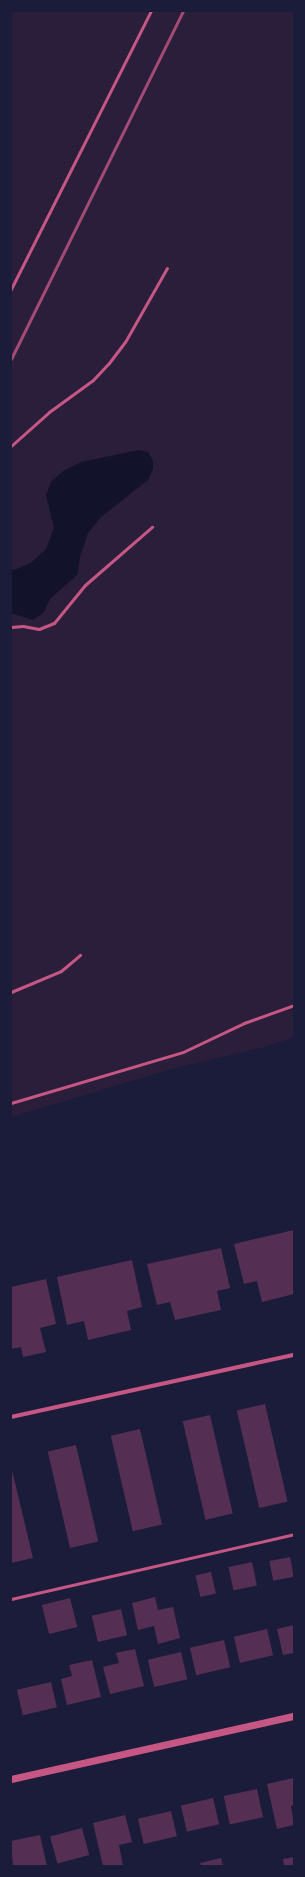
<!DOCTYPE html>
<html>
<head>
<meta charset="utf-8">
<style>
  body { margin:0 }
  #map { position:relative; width:305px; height:1877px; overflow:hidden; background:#1b1b3a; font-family:"Fira Sans",sans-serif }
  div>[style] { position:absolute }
  .green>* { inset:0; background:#2a1e3b }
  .water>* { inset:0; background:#12122b }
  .building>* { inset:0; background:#542f53; transform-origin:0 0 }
  .service>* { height:3px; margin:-1.5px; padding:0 1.5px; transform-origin:1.5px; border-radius:1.5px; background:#c65784 }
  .minor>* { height:4px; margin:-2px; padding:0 2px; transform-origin:2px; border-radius:2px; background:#c65784 }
  .tertiary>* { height:7px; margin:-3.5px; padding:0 3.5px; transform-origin:3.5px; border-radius:3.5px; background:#c65784 }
  .rail>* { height:3px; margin:-1.5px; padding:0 1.5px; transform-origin:1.5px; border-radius:1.5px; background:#a44b75 }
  span { translate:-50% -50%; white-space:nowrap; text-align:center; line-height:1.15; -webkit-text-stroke:3px #1b1b3a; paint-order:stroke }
  .frame { position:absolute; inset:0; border:12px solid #1b1b3a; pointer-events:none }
</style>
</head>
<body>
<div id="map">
  <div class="green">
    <div style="clip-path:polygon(11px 11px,294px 11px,294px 1037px,265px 1047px,171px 1069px,11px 1117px)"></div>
  </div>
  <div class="water">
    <div style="clip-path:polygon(139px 450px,148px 452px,153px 461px,153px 469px,148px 480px,101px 517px,88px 533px,80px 557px,78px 574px,50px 599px,44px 612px,33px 620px,11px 613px,11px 570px,17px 569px,32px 562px,46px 549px,54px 528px,46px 495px,51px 482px,63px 471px,81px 462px)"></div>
  </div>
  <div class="building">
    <div style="clip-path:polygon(294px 1230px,294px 1294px,262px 1302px,257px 1281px,244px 1284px,234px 1244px)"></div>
    <div style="clip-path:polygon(221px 1248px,230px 1288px,217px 1291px,221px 1310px,175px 1320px,170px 1302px,157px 1305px,147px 1264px)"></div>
    <div style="clip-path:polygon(132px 1260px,142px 1307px,127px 1311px,131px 1330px,88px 1340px,84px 1321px,67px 1325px,57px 1277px)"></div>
    <div style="clip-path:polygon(46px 1279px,56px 1324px,40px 1328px,46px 1352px,23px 1357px,21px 1347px,11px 1349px,11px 1287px)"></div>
    <div style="left:265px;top:1404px;width:100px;height:29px;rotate:77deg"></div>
    <div style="left:210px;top:1415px;width:101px;height:28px;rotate:77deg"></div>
    <div style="left:140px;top:1429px;width:98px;height:30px;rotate:77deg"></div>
    <div style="left:76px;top:1445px;width:99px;height:29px;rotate:77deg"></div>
    <div style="clip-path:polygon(11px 1466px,33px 1558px,11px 1563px)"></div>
    <div style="left:290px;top:1557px;width:20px;height:21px;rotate:79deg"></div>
    <div style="left:252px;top:1562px;width:24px;height:24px;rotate:78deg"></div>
    <div style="left:211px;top:1572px;width:22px;height:16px;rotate:77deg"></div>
    <div style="clip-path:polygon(155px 1597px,158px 1610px,173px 1607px,180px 1638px,158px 1644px,154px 1626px,138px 1630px,132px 1603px)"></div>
    <div style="left:70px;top:1598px;width:30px;height:29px;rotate:76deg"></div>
    <div style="left:121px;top:1609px;width:27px;height:30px;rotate:77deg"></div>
    <div style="clip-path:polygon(294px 1625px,294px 1653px,283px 1655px,277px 1629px)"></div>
    <div style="left:267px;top:1629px;width:27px;height:34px;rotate:77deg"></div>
    <div style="left:224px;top:1640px;width:28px;height:35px;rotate:77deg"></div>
    <div style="clip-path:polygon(135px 1649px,144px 1686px,110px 1694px,103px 1667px,119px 1663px,116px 1653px)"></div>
    <div style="left:181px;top:1652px;width:28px;height:34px;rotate:77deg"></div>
    <div style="clip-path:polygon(92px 1660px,101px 1697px,67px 1705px,61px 1679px,72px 1676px,69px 1665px)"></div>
    <div style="left:51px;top:1682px;width:26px;height:35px;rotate:77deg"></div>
    <div style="clip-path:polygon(294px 1778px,294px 1805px,291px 1806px,294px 1825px,277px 1829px,267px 1784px)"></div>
    <div style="left:257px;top:1789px;width:29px;height:34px;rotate:78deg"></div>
    <div style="left:213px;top:1798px;width:27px;height:33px;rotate:77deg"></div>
    <div style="left:171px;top:1811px;width:26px;height:34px;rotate:77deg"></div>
    <div style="clip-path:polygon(125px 1815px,132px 1842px,119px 1845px,123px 1866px,103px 1866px,93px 1823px)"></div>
    <div style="left:82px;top:1828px;width:28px;height:33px;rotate:75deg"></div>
    <div style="clip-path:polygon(40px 1835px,47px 1866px,13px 1866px,11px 1841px)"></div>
    <div style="clip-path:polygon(294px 1857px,294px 1866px,284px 1866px,283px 1859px)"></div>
    <div style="clip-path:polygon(221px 1858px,223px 1866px,201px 1866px,200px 1863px)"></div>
  </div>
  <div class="service">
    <div style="left:11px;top:289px;width:311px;rotate:-63.3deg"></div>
    <div style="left:11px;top:446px;width:51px;rotate:-41.8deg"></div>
    <div style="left:49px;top:412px;width:54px;rotate:-36deg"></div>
    <div style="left:93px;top:380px;width:23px;rotate:-47deg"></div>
    <div style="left:109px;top:363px;width:26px;rotate:-53deg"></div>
    <div style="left:125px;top:342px;width:85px;rotate:-60.4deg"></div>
    <div style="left:11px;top:627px;width:12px;rotate:-5deg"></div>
    <div style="left:23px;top:626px;width:16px;rotate:11deg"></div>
    <div style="left:39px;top:629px;width:16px;rotate:-22deg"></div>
    <div style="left:54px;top:623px;width:49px;rotate:-50.8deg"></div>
    <div style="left:85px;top:585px;width:89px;rotate:-40.9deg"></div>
    <div style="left:11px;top:992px;width:54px;rotate:-22.8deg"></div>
    <div style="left:61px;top:971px;width:25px;rotate:-40deg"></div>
    <div style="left:11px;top:1103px;width:179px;rotate:-16.5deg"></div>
    <div style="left:183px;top:1052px;width:68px;rotate:-25.4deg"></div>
    <div style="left:244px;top:1023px;width:53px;rotate:-19.8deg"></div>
    <div style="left:11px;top:1599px;width:290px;rotate:-12.9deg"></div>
  </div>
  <div class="minor">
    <div style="left:11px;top:1417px;width:290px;rotate:-12.4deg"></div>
  </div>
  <div class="tertiary">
    <div style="left:11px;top:1779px;width:290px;rotate:-12.6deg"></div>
  </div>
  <div class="rail">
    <div style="left:11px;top:359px;width:388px;rotate:-63.7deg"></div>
  </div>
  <div class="frame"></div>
</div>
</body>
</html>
